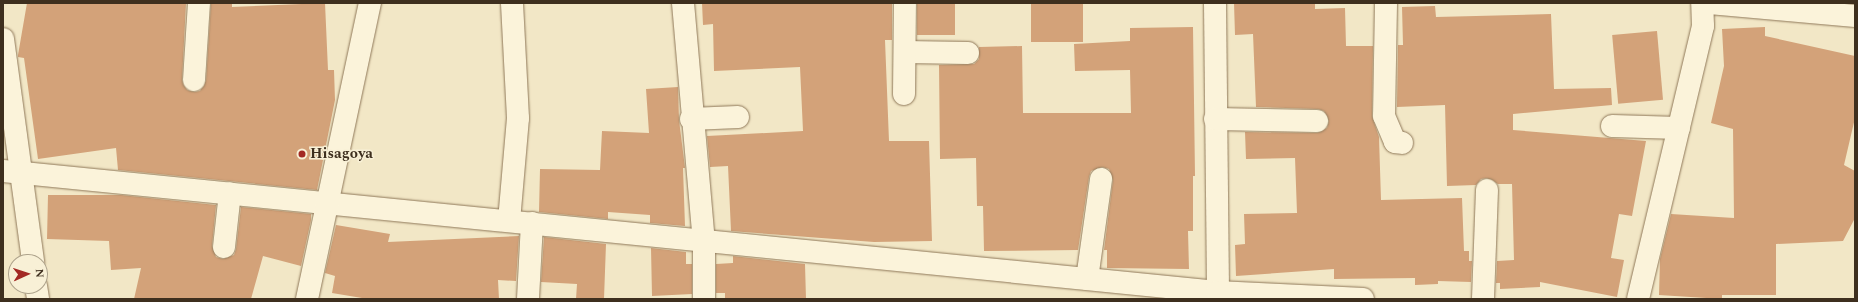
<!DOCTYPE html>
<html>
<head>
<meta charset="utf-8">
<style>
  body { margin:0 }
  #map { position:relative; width:1858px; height:302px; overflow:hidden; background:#f2e7c6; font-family:Spectral,serif }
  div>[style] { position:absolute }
  .building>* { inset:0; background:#d3a279; transform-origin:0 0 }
  .roads { filter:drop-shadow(0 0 1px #8f7859) drop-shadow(0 0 1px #8f7859) }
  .minor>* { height:22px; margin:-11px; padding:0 11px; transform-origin:11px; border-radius:11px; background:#fbf3da }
  .dots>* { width:11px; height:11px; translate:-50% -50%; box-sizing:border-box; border:2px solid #f8f0d6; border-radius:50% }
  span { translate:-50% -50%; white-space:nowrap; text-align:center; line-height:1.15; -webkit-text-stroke:3px #f8f0d6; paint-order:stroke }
  .poi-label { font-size:15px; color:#3e2f1e; font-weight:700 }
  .left { translate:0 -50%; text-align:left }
  .frame { position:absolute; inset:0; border:4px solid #3e2f1e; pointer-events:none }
  .north { position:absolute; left:8px; top:254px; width:40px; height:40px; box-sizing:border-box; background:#f8f0d6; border:1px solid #aea38c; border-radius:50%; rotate:87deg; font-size:11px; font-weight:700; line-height:16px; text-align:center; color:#3e2f1e }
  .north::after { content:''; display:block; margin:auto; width:14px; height:18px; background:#a32924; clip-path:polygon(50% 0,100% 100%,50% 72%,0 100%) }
</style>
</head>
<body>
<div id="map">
  <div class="building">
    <div style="clip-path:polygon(27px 3px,186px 3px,182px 80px,187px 90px,194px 92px,200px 91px,206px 81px,211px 3px,232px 3px,232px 7px,325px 3px,328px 70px,334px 70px,335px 100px,317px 190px,118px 170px,116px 148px,38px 159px,24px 58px,18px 57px,18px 55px)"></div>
    <div style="clip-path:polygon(702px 3px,892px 3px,892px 40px,885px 40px,889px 141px,929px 141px,932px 241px,874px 242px,731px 231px,728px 166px,710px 167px,707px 136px,803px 131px,800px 67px,714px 71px,713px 24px,703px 25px)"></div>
    <div style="left:917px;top:3px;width:38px;height:32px"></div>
    <div style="left:1031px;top:3px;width:52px;height:39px"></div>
    <div style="clip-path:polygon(1234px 3px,1315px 3px,1315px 9px,1345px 8px,1346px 46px,1373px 46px,1372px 116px,1379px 137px,1381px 200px,1462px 198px,1464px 251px,1469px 251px,1469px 261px,1472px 261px,1471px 282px,1438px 281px,1438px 284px,1415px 285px,1415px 278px,1334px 279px,1334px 269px,1236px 276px,1235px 245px,1245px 244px,1244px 214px,1297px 213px,1295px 158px,1246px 159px,1245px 132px,1317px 133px,1327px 128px,1329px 121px,1324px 111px,1318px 109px,1256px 107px,1253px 34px,1235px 35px)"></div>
    <div style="clip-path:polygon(1435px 6px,1436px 17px,1551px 14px,1554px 89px,1611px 88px,1612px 105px,1513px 114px,1513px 130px,1646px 141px,1632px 216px,1619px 214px,1611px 258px,1624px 260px,1617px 297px,1540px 282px,1540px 287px,1500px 289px,1500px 283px,1496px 283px,1497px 261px,1514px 260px,1512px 184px,1498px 184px,1487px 178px,1481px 179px,1476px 185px,1447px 186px,1445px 105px,1397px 107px,1398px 45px,1403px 45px,1402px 7px)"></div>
    <div style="clip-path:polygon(1193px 27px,1195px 176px,1193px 176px,1193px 231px,1188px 231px,1189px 269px,1107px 268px,1107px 250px,1104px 250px,1113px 180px,1109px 169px,1102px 167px,1091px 171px,1089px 177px,1078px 250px,984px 251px,983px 206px,977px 206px,976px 158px,940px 159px,939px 65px,974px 64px,979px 59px,979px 47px,1022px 46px,1023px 113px,1131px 113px,1130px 70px,1075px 71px,1074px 44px,1130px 41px,1130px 28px)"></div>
    <div style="clip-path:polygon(1765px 27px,1765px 36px,1855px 56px,1855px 118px,1844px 165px,1855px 171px,1855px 218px,1843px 241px,1776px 244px,1776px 295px,1722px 295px,1722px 299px,1659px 295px,1660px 259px,1671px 214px,1734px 218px,1733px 129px,1711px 123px,1724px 66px,1722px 29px)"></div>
    <div style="left:1657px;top:31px;width:69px;height:45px;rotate:85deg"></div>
    <div style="clip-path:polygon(678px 87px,679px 120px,685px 168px,683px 168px,685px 226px,650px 223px,650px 215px,608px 212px,608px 219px,539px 212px,540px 169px,600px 170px,602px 131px,649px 133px,646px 89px)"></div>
    <div style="clip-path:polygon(48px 195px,121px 195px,216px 205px,212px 246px,216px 257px,223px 259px,234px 255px,236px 249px,241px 207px,311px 214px,311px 220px,301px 266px,263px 256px,251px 299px,134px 299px,141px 268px,111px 270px,109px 241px,47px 239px)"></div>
    <div style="clip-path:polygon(336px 225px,390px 234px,388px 242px,519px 236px,516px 281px,498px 280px,499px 299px,368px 299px,332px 293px,335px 276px,325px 273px)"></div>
    <div style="clip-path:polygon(544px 237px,606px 244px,604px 299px,576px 299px,577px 284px,541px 282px)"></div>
    <div style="clip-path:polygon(651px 248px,686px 252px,686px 264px,692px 264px,692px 294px,652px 296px)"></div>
    <div style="clip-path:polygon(733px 256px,805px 264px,806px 299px,725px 299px,725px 293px,716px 293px,716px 264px,733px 263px)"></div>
  </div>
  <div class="roads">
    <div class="minor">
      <div style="left:683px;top:3px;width:239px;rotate:85deg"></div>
      <div style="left:704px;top:241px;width:58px;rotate:90deg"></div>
      <div style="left:1215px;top:3px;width:296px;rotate:89.4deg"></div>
      <div style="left:1386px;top:3px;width:113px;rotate:91deg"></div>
      <div style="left:1384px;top:116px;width:28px;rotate:67deg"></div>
      <div style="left:1395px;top:142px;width:7px;rotate:8deg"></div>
      <div style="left:1709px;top:3px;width:147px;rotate:5.1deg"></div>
      <div style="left:3px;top:39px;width:225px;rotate:82.3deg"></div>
      <div style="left:905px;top:52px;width:63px;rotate:0.9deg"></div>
      <div style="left:194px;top:80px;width:77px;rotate:-86.3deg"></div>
      <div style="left:904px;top:94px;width:91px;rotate:-89.4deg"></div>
      <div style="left:691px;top:119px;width:47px;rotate:-2.4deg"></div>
      <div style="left:1215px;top:119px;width:102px;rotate:1.1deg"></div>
      <div style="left:1612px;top:126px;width:67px;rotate:1.7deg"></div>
      <div style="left:3px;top:171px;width:1220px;rotate:5.69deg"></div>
      <div style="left:1217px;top:292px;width:146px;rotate:2.7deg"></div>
      <div style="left:509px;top:221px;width:103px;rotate:-85deg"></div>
      <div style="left:518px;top:118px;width:115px;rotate:-93deg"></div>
      <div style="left:224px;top:247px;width:54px;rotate:-83.7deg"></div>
      <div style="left:1087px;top:279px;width:101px;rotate:-82deg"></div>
      <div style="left:36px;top:286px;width:13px;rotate:81deg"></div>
      <div style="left:307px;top:299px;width:303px;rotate:-78deg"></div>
      <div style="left:528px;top:299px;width:76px;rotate:-87deg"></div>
      <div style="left:1483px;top:299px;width:109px;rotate:-87.9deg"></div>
      <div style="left:1638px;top:299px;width:281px;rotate:-76.6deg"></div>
      <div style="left:1703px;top:26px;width:23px;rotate:-92deg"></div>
    </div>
  </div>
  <div class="dots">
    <div style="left:302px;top:154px;background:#a32924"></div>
  </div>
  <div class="poi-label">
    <span class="left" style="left:310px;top:154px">Hisagoya</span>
  </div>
  <div class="frame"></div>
  <div class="north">N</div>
</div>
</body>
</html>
